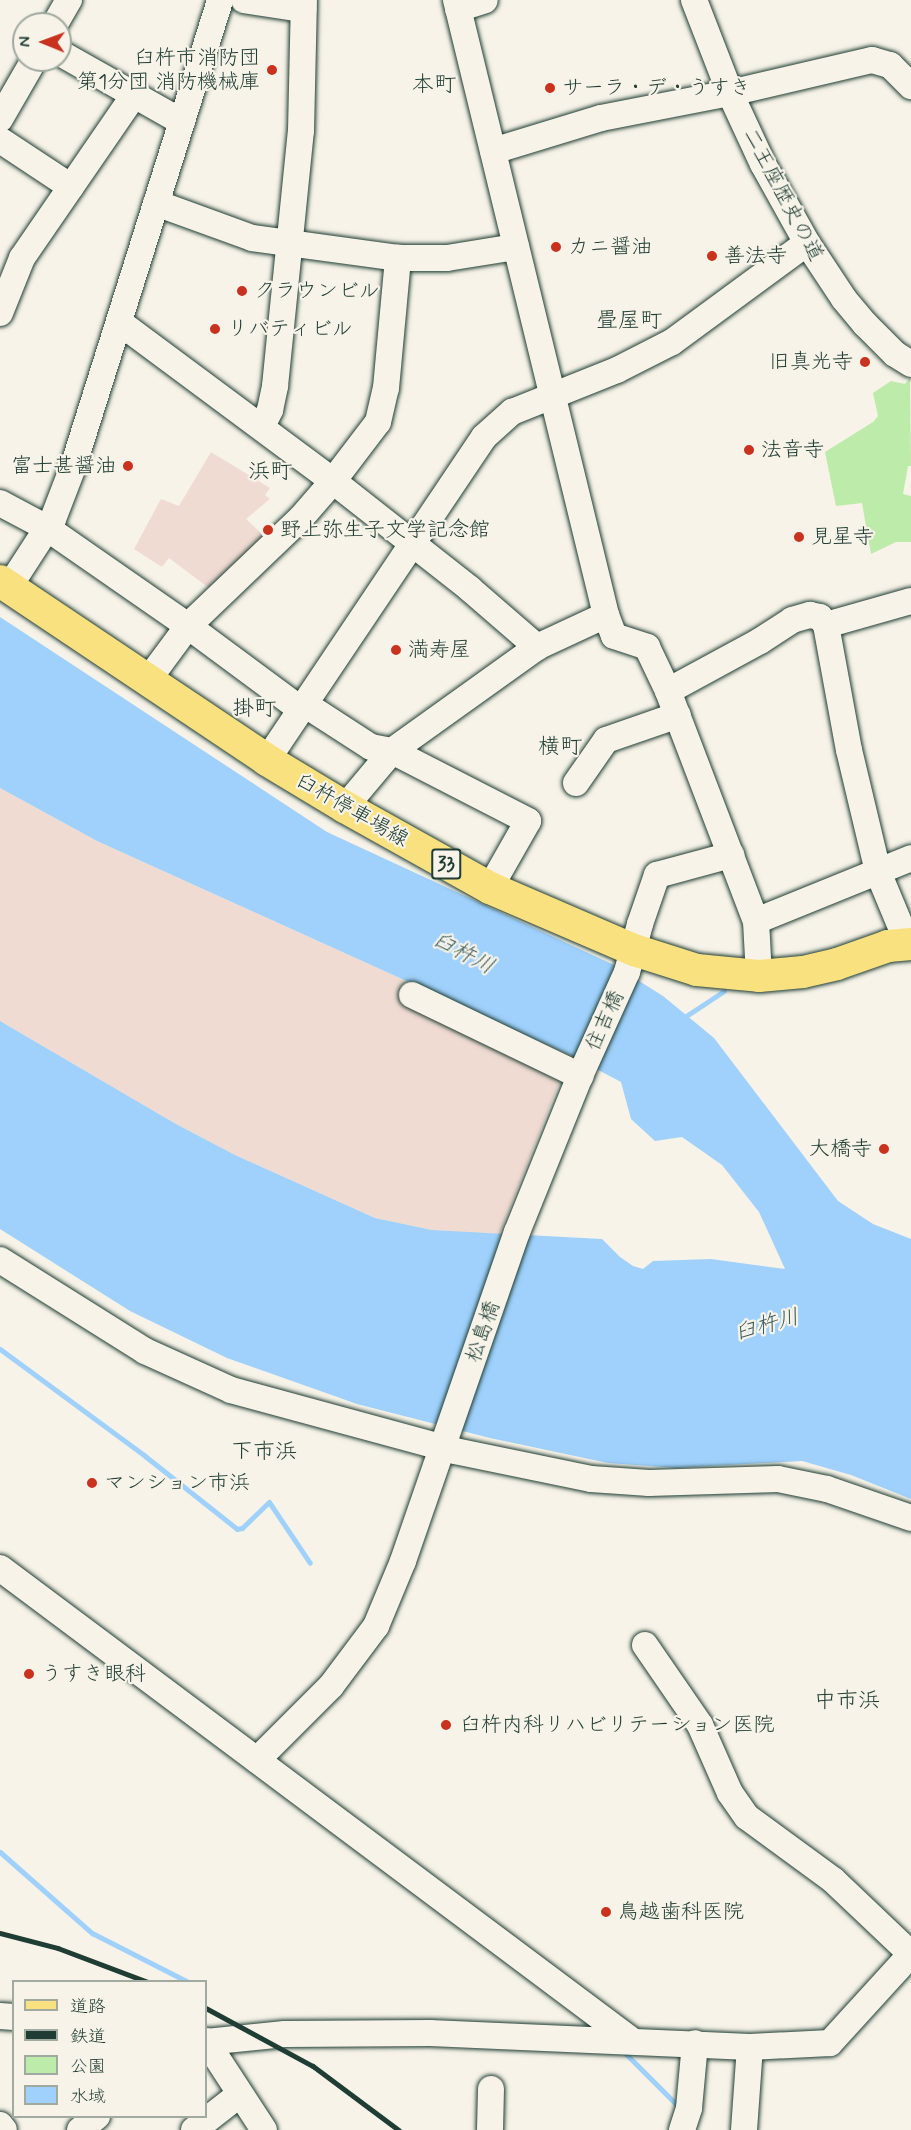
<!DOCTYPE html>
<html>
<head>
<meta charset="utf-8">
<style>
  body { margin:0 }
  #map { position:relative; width:911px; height:2130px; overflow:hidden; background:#f7f3e8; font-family:Mynerve,"Klee One",sans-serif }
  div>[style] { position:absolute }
  .built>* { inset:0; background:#efdbd2 }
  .green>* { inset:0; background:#bdeba9 }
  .water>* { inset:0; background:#9fd1fc }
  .stream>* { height:5px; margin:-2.5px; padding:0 2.5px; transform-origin:2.5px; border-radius:2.5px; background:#9fd1fc }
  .roads { filter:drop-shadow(0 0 2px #1f3d34) drop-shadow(0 0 2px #1f3d34) }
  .minor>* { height:26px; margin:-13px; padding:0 13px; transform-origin:13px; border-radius:13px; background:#f7f3e8 }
  .major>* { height:32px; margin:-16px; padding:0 16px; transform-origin:16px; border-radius:16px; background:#fae180 }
  .rail>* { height:4.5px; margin:-2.25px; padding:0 2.25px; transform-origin:2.25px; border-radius:2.25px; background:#1f3d34 }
  .dots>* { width:16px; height:16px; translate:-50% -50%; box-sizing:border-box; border:3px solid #f7f3e8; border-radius:50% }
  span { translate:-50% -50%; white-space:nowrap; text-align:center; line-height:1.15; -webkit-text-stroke:4.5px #f7f3e8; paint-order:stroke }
  .shield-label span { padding:2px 4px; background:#f7f3e8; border:2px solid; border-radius:4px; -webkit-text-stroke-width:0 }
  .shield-label { font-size:20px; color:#1f3d34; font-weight:700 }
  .poi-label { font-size:21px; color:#1f3d34 }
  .right { translate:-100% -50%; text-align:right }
  .left { translate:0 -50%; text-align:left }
  .street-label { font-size:21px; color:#1f3d34 }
  .neighbourhood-label { font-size:22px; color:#1f3d34 }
  .water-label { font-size:22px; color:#395b5c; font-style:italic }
  .legend { position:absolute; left:12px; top:1980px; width:195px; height:138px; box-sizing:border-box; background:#f7f3e8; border:2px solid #a1aaa0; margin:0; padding:8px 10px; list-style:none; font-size:18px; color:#1f3d34 }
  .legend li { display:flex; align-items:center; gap:12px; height:30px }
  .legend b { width:30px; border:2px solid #a1aaa0 }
  .north { position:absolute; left:12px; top:12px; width:60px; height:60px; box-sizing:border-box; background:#f7f3e8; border:2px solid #a1aaa0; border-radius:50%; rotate:271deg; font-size:16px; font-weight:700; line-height:24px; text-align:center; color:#1f3d34 }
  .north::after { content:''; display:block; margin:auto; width:21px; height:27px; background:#c8321e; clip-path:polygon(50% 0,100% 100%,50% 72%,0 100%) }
</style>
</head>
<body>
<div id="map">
  <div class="built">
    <div style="clip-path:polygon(211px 452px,270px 488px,265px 495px,270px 499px,246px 519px,271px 543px,217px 594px,169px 558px,162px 567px,134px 549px,161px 499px,179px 506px)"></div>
    <div style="clip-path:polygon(0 788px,97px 841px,570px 1055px,499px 1235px,432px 1230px,375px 1218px,235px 1155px,176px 1124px,0 1021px)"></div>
  </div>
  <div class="green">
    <div style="clip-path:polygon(910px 378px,911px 466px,908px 466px,903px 494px,911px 496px,911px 542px,896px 542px,871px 554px,862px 503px,836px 506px,825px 452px,873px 422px,878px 416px,873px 393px,891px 381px,905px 384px)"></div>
  </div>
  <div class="water">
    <div style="clip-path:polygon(0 617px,327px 832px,612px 964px,663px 996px,714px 1038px,838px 1201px,873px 1224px,911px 1239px,911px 1499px,851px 1475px,802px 1461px,676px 1468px,608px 1463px,490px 1438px,357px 1404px,227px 1358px,130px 1311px,0 1229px,0 1021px,176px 1124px,235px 1155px,375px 1218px,432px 1230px,602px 1239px,620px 1257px,633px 1266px,643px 1269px,653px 1261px,711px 1259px,785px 1269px,759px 1212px,722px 1165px,682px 1137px,655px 1141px,631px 1119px,621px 1082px,570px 1055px,97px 841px,0 788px)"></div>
  </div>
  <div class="stream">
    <div style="left:683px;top:1018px;width:49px;rotate:-33.4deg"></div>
    <div style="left:0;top:1349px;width:180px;rotate:36.4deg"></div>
    <div style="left:145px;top:1456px;width:117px;rotate:38.4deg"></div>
    <div style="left:237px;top:1529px;width:5px;rotate:-11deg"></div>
    <div style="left:242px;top:1528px;width:37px;rotate:-44deg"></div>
    <div style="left:269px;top:1502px;width:73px;rotate:56.1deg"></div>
    <div style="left:0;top:1852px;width:123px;rotate:41.4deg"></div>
    <div style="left:92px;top:1933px;width:108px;rotate:27deg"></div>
    <div style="left:623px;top:2051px;width:76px;rotate:45deg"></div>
  </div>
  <div class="roads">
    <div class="minor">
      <div style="left:244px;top:0;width:60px;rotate:8.7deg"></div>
      <div style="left:456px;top:0;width:633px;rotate:76.29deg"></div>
      <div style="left:606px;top:615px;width:22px;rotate:69deg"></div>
      <div style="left:614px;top:636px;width:35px;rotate:18deg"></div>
      <div style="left:647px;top:647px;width:49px;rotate:64.5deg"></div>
      <div style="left:668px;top:691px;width:246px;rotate:69.1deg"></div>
      <div style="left:756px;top:921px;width:55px;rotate:86.9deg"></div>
      <div style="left:694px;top:0;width:100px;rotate:68.8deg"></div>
      <div style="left:730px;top:93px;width:78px;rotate:65.1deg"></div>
      <div style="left:763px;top:164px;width:90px;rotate:60.9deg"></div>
      <div style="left:807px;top:243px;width:67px;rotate:56.5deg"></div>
      <div style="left:844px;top:299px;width:33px;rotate:50deg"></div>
      <div style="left:865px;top:324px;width:42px;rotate:45deg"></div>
      <div style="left:895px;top:354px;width:19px;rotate:32deg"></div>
      <div style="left:458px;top:9px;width:28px;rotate:-18deg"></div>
      <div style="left:55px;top:24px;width:28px;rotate:-60deg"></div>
      <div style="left:60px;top:53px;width:140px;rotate:29.5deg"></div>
      <div style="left:0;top:119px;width:68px;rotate:-60deg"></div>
      <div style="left:0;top:140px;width:85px;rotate:33.5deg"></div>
      <div style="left:493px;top:151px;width:113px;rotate:-17deg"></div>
      <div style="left:601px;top:118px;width:131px;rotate:-11deg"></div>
      <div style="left:730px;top:93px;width:146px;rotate:-13.1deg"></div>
      <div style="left:872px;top:60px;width:19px;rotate:16deg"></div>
      <div style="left:890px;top:65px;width:30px;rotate:45deg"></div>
      <div style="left:156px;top:203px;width:102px;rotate:20deg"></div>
      <div style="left:252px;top:238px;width:147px;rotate:7.8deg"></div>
      <div style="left:398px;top:258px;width:49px"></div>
      <div style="left:447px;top:258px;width:70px;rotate:-9.1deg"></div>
      <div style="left:0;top:313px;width:59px;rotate:-68.2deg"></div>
      <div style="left:22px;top:258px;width:198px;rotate:-55.5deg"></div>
      <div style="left:119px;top:322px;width:267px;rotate:36.6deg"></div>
      <div style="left:333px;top:481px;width:174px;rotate:38.2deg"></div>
      <div style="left:470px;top:589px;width:89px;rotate:40.9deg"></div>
      <div style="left:262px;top:426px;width:18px;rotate:-63deg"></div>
      <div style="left:270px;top:410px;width:25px;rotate:-78deg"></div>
      <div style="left:275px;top:386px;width:256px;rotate:-84.2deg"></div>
      <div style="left:301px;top:131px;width:131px;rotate:-88.7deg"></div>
      <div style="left:0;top:503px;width:53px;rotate:28deg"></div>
      <div style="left:47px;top:528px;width:172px;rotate:34.8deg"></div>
      <div style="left:188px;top:626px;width:134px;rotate:36.5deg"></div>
      <div style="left:296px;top:706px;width:10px;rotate:-6deg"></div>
      <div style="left:306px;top:705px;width:77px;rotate:32.9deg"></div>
      <div style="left:371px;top:747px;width:21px;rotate:11deg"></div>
      <div style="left:392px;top:751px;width:153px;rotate:27.2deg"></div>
      <div style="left:528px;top:821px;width:77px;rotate:119.6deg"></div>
      <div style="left:9px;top:587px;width:81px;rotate:-57.1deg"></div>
      <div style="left:53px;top:519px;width:56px;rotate:-69deg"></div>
      <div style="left:73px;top:467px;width:490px;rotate:-72.5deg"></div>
      <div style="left:826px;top:625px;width:88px;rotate:-15.8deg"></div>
      <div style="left:148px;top:680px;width:67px;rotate:-53.5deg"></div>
      <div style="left:188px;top:626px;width:156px;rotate:-43.7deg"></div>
      <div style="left:301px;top:518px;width:49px;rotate:-49.1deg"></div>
      <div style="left:333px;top:481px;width:74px;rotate:-52.7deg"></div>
      <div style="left:378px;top:422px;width:35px;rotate:-77deg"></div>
      <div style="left:386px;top:388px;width:131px;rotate:-84.7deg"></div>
      <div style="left:668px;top:691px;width:105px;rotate:-28.5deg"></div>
      <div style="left:760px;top:641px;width:38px;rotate:-33deg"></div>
      <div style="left:792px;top:620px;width:19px;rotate:-16deg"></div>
      <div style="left:810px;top:615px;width:10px;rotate:11deg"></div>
      <div style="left:820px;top:617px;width:10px;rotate:53deg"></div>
      <div style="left:826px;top:625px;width:127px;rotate:79.6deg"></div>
      <div style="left:849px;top:750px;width:125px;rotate:76.6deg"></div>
      <div style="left:878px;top:872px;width:78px;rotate:67.4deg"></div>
      <div style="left:267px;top:760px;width:389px;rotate:-56.1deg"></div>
      <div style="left:484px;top:437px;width:38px;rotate:-42deg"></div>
      <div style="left:512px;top:412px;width:113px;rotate:-21.8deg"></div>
      <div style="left:617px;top:370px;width:62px;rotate:-27deg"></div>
      <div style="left:672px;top:342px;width:167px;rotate:-36.3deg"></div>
      <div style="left:576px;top:783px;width:52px;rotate:-55.1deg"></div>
      <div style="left:606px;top:740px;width:76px;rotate:-19.1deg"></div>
      <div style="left:345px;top:807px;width:73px;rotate:-50deg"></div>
      <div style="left:392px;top:751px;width:178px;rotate:-35.6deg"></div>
      <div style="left:537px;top:647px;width:76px;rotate:-24.9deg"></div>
      <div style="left:756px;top:921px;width:167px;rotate:-22.1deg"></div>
      <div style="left:412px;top:995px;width:187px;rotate:25.7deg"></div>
      <div style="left:0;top:1260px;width:171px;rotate:32.1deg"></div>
      <div style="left:145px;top:1351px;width:94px;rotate:24.4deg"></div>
      <div style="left:231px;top:1390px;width:232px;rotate:15.2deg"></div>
      <div style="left:455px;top:1451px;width:139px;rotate:11.6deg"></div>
      <div style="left:591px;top:1479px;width:58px;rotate:3.9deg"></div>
      <div style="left:649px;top:1483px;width:129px;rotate:-1.8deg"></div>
      <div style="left:778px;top:1479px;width:50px;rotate:11.5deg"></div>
      <div style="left:827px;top:1489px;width:89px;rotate:19deg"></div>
      <div style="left:0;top:1568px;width:788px;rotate:36.8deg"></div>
      <div style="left:645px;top:1645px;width:97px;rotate:55.5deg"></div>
      <div style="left:700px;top:1725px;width:74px;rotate:66.2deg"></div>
      <div style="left:730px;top:1793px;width:29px;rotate:55deg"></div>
      <div style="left:747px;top:1817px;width:107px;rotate:36.2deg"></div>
      <div style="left:833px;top:1880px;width:108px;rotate:43.5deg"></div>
      <div style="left:257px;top:1760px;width:105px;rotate:-45deg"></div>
      <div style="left:331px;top:1686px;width:75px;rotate:-53.1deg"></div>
      <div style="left:376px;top:1626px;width:70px;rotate:-67.4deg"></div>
      <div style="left:403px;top:1561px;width:348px;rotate:-70.9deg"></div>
      <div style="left:517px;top:1232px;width:168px;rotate:-68deg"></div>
      <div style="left:580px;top:1076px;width:114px;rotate:-65.7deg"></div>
      <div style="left:627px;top:972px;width:50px;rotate:-74.8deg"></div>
      <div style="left:640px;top:924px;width:52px;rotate:-70.9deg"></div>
      <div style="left:657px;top:875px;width:77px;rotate:-15.1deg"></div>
      <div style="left:0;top:2016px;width:14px;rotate:4deg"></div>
      <div style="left:206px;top:2041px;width:106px;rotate:56.9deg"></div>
      <div style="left:206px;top:2042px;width:79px;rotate:-5.8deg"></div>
      <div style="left:285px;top:2034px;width:145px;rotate:-0.4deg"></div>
      <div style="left:430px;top:2033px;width:320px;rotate:2.5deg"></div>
      <div style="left:750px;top:2047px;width:80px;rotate:-2.9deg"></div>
      <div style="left:830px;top:2043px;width:120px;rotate:-47.7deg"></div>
      <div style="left:0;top:2125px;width:6px;rotate:51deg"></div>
      <div style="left:80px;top:2130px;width:22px;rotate:-39deg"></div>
      <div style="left:194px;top:2130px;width:58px;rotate:-38deg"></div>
      <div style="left:490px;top:2130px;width:41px;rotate:-88.6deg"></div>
      <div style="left:682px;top:2130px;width:23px;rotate:-72deg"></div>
      <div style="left:689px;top:2108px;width:65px;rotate:-84.7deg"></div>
      <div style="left:744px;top:2130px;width:83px;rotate:-85.9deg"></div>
    </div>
    <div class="major">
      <div style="left:0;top:581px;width:321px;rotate:33.8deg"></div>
      <div style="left:267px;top:760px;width:91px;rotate:31.1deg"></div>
      <div style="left:345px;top:807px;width:166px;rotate:29.2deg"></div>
      <div style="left:490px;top:888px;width:157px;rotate:23.3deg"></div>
      <div style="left:634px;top:950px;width:66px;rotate:17.6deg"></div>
      <div style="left:697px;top:970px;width:62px;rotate:5.5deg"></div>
      <div style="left:759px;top:976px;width:44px;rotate:-5.2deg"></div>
      <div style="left:803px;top:972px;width:35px;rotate:-13deg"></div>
      <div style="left:837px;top:964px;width:54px;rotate:-19.4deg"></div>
      <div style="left:888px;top:946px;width:23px;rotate:-5deg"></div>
    </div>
  </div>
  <div class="rail">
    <div style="left:0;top:1933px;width:60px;rotate:14.5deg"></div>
    <div style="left:58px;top:1948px;width:96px;rotate:20.7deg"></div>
    <div style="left:206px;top:2008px;width:122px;rotate:28.5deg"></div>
    <div style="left:313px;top:2066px;width:107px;rotate:36.7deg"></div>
  </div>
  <div class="dots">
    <div style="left:272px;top:70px;background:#c8321e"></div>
    <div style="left:550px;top:88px;background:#c8321e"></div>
    <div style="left:556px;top:247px;background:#c8321e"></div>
    <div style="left:712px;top:256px;background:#c8321e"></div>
    <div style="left:242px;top:291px;background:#c8321e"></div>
    <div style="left:215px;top:329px;background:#c8321e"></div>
    <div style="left:865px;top:362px;background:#c8321e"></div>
    <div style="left:749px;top:450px;background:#c8321e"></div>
    <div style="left:128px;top:466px;background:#c8321e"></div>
    <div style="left:268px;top:530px;background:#c8321e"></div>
    <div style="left:799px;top:537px;background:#c8321e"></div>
    <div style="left:396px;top:650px;background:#c8321e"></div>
    <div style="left:884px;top:1149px;background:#c8321e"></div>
    <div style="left:92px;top:1483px;background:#c8321e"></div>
    <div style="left:29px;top:1674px;background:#c8321e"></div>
    <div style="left:446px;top:1725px;background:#c8321e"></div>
    <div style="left:606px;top:1912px;background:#c8321e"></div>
  </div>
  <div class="shield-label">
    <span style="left:446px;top:864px">33</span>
  </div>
  <div class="poi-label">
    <span class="right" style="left:260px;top:70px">臼杵市消防団<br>第1分団 消防機械庫</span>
    <span class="left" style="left:562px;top:88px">サーラ・デ・うすき</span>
    <span class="left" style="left:568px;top:247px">カニ醤油</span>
    <span class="left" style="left:724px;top:256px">善法寺</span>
    <span class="left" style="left:254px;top:291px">クラウンビル</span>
    <span class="left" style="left:227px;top:329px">リバティビル</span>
    <span class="right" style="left:853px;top:362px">旧真光寺</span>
    <span class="left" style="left:761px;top:450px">法音寺</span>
    <span class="right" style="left:116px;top:466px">富士甚醤油</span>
    <span class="left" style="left:280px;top:530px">野上弥生子文学記念館</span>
    <span class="left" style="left:811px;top:537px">見星寺</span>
    <span class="left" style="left:408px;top:650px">満寿屋</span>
    <span class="right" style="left:872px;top:1149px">大橋寺</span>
    <span class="left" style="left:104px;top:1483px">マンション市浜</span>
    <span class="left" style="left:41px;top:1674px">うすき眼科</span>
    <span class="left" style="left:460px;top:1725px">臼杵内科リハビリテーション医院</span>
    <span class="left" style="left:618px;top:1912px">鳥越歯科医院</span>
  </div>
  <div class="street-label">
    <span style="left:783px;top:195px;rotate:62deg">二王座歴史の道</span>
    <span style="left:352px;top:810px;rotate:30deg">臼杵停車場線</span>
    <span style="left:605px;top:1021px;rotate:-66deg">住吉橋</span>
    <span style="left:483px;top:1332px;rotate:-71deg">松島橋</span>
  </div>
  <div class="neighbourhood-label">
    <span style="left:434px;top:86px">本町</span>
    <span style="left:629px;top:322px">畳屋町</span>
    <span style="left:270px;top:473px">浜町</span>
    <span style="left:254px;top:710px">掛町</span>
    <span style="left:560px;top:748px">横町</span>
    <span style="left:264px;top:1453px">下市浜</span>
    <span style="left:847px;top:1702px">中市浜</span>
  </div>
  <div class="water-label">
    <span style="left:463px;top:954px;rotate:28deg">臼杵川</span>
    <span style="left:767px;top:1326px;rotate:-15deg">臼杵川</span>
  </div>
  <ul class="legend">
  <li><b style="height:8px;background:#fae180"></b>道路</li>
  <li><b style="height:8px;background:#1f3d34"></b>鉄道</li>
  <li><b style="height:16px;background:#bdeba9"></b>公園</li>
  <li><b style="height:16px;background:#9fd1fc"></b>水域</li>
  </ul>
  <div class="north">N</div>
</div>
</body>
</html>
